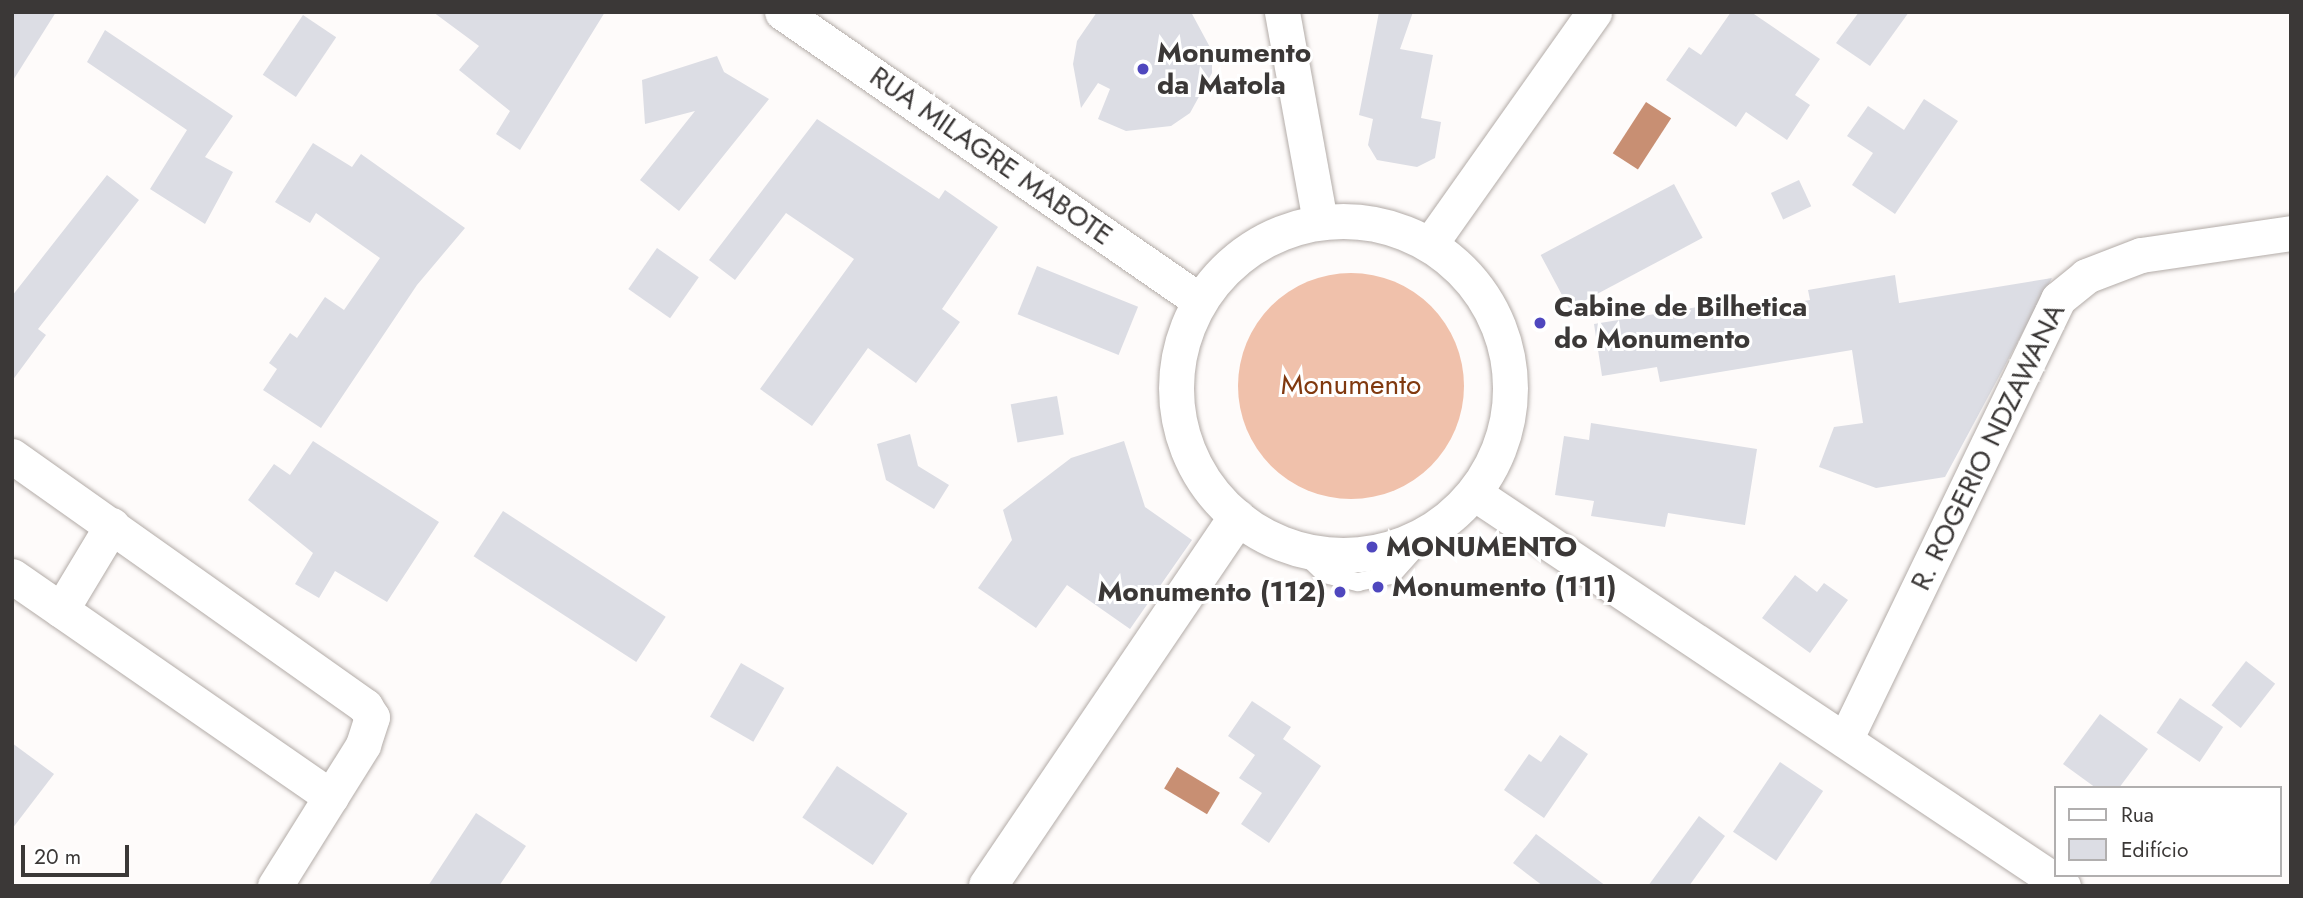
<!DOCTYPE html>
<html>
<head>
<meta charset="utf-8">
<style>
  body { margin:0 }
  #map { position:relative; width:2303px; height:898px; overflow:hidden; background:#fefbfa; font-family:Jost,sans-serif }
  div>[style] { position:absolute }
  .green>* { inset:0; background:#f0c1ab }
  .round { border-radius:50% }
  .water>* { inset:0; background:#c88f73; transform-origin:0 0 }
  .building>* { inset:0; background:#dcdde4; transform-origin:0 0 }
  .roads { filter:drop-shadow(0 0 2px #b3aca8) drop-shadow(0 0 2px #b3aca8) }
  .lane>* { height:18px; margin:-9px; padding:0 9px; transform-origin:9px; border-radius:9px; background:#fff }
  .street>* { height:35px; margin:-17.5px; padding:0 17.5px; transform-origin:17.5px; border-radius:17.5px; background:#fff }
  .street>.ring { margin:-17.5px; padding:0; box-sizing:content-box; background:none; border:35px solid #fff; border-radius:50% }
  .secondary>* { height:38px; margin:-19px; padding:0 19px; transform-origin:19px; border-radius:19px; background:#fff }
  .dots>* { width:19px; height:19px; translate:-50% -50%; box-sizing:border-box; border:4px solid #fff; border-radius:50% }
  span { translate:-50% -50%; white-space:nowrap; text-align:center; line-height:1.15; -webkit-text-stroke:6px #fff; paint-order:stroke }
  .poi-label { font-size:28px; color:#3b3837; font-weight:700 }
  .left { translate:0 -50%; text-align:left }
  .right { translate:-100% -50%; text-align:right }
  .street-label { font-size:28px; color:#3b3837 }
  .park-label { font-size:28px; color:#80390f }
  .frame { position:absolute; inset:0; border:14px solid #3b3837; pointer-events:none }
  .legend { position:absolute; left:2054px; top:786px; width:228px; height:91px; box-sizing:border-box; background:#fff; border:2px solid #b1afaf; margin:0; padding:9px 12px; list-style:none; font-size:21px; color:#3b3837 }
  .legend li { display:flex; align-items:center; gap:14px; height:35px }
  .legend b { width:35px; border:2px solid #b1afaf }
  .scale { position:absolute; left:21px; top:845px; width:108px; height:32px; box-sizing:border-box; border:4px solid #3b3837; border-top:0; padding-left:9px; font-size:21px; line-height:24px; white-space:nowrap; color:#3b3837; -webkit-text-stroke:5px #fff; paint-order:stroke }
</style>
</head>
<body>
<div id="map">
  <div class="green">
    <div class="round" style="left:1238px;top:273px;width:226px;height:226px"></div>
  </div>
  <div class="water">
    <div style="left:1646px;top:102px;width:30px;height:61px;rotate:33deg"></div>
    <div style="left:1177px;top:767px;width:50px;height:25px;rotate:31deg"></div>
  </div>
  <div class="building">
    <div style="clip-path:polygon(12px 12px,56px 12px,12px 82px)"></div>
    <div style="clip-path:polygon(433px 12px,605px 12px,520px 150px,496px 134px,510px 111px,459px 70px,479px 46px)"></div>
    <div style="clip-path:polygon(1097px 12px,1191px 12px,1212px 51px,1212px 73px,1190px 113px,1171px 126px,1126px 131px,1098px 119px,1110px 89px,1098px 83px,1081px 108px,1073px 64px,1077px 41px)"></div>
    <div style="clip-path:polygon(1379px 12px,1413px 12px,1400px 49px,1433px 55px,1421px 118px,1441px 122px,1435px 158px,1417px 167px,1377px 160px,1368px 145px,1373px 119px,1359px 115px)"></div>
    <div style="clip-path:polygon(1731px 12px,1751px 12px,1820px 59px,1795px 95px,1810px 105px,1787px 140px,1746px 112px,1736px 127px,1666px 80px,1689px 47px,1701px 55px)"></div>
    <div style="clip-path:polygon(1859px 12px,1909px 12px,1870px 66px,1836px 43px)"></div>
    <div style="left:303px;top:15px;width:40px;height:72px;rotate:34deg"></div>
    <div style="clip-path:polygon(105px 30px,233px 116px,205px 157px,233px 172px,205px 224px,150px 189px,187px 130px,87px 62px)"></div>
    <div style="clip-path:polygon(717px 56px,724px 72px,769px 99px,679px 211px,640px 180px,695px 111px,645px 124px,642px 80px)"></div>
    <div style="clip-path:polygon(1924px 99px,1958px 121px,1895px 214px,1852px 185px,1873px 153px,1847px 136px,1868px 106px,1904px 130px)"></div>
    <div style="clip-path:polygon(817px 119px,939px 199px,945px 190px,998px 227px,942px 309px,960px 322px,916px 383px,868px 348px,812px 426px,760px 389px,854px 259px,786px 213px,735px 280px,709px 260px)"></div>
    <div style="clip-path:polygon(313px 143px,352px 167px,361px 154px,465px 228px,417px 285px,321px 428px,263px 390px,277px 369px,269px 363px,290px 333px,297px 338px,325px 297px,344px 310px,380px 258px,316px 213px,310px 223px,275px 202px)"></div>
    <div style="clip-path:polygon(107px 175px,139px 200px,38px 329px,46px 335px,12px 381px,12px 296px)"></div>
    <div style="left:1799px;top:180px;width:29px;height:31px;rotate:65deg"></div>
    <div style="left:1674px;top:184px;width:61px;height:151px;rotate:62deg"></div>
    <div style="left:657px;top:248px;width:51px;height:50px;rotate:35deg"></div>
    <div style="left:1037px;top:266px;width:109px;height:52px;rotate:22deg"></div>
    <div style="clip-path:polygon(1895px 275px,1899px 303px,2052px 278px,1945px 477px,1876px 488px,1819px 467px,1834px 427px,1863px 423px,1852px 350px,1660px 382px,1657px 367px,1602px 376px,1594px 324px,1722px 303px,1723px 314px,1810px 300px,1808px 290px)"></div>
    <div style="left:1057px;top:396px;width:39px;height:47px;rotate:80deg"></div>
    <div style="clip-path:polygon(1591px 423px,1757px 449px,1745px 525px,1668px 513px,1665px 527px,1591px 516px,1594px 501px,1555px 495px,1564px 436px,1589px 440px)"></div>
    <div style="clip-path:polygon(910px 434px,918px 466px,949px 485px,934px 509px,886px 480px,877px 444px)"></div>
    <div style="clip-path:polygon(313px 441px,439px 522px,387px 602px,335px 571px,319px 598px,295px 584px,313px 553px,248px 500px,274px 464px,290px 475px)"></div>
    <div style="clip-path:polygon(1124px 441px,1145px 507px,1192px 540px,1130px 629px,1067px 585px,1036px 628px,978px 588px,1012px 540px,1003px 510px,1071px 458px)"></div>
    <div style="left:503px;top:511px;width:194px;height:54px;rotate:33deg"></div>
    <div style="clip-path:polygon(1795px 575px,1817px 592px,1824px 583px,1848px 600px,1810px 653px,1762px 618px)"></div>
    <div style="left:2246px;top:661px;width:37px;height:56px;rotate:38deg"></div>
    <div style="left:741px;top:663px;width:50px;height:62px;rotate:30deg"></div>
    <div style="left:2180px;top:698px;width:52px;height:42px;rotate:34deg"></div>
    <div style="clip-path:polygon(1252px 701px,1291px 727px,1283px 739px,1321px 766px,1269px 843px,1241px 824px,1262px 793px,1239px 778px,1255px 755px,1228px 736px)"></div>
    <div style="clip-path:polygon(2100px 714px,2148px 749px,2119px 788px,2096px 788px,2063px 764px)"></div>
    <div style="clip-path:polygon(1560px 735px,1588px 754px,1544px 818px,1504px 790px,1529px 754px,1541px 762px)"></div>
    <div style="clip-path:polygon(12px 743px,54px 774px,12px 829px)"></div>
    <div style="left:1780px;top:762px;width:52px;height:84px;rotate:34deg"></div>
    <div style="left:837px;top:766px;width:85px;height:62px;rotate:34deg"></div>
    <div style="clip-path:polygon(476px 813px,526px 846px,499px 886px,428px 886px)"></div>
    <div style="clip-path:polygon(1699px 816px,1725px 836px,1689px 886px,1648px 886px)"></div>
    <div style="clip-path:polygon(1536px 834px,1606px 886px,1543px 886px,1513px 863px)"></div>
  </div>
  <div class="roads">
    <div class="lane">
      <div style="left:1300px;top:550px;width:35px;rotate:44deg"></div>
      <div style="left:1325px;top:574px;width:34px;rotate:14deg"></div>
      <div style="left:1358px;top:582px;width:35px;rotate:-12deg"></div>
      <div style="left:1392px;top:575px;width:64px;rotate:-48.1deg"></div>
    </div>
    <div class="street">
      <div style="left:782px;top:12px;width:508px;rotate:34.66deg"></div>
      <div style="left:1282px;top:12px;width:213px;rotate:79.7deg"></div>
      <div class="ring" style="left:1176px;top:221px;width:299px;height:299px"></div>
      <div style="left:1430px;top:244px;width:284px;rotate:-54.7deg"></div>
      <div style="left:12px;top:456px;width:433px;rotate:35.3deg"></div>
      <div style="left:365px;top:706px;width:13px;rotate:58deg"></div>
      <div style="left:372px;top:717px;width:29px;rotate:108deg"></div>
      <div style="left:363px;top:745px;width:166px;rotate:122deg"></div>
      <div style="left:1474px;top:493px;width:708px;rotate:33.71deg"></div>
      <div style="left:12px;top:576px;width:388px;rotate:34.7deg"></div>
      <div style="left:61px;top:610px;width:99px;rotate:-59deg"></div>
      <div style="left:1845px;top:740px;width:490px;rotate:-64.2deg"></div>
      <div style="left:2058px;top:299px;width:36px;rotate:-39deg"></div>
      <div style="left:2086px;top:276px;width:59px;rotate:-20.9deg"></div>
      <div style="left:2141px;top:255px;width:152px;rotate:-8.3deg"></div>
    </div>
    <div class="secondary">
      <div style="left:988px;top:886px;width:444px;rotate:-55.9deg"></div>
    </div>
  </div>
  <div class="dots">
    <div style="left:1143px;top:69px;background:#4f47be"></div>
    <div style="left:1540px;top:323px;background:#4f47be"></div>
    <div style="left:1372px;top:547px;background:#4f47be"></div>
    <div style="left:1378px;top:587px;background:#4f47be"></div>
    <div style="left:1340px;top:592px;background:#4f47be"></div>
  </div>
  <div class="poi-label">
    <span class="left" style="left:1157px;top:69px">Monumento<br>da Matola</span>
    <span class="left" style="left:1554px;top:323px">Cabine de Bilhetica<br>do Monumento</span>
    <span class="left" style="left:1386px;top:547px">MONUMENTO</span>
    <span class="left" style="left:1392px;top:587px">Monumento (111)</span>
    <span class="right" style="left:1326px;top:592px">Monumento (112)</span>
  </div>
  <div class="street-label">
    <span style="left:991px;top:156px;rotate:35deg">RUA MILAGRE MABOTE</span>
    <span style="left:1988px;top:447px;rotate:-64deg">R. ROGERIO NDZAWANA</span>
  </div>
  <div class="park-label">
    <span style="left:1351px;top:385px">Monumento</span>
  </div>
  <div class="frame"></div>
  <ul class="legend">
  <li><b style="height:9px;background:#fff"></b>Rua</li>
  <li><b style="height:19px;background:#dcdde4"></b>Edifício</li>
  </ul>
  <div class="scale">20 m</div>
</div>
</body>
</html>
